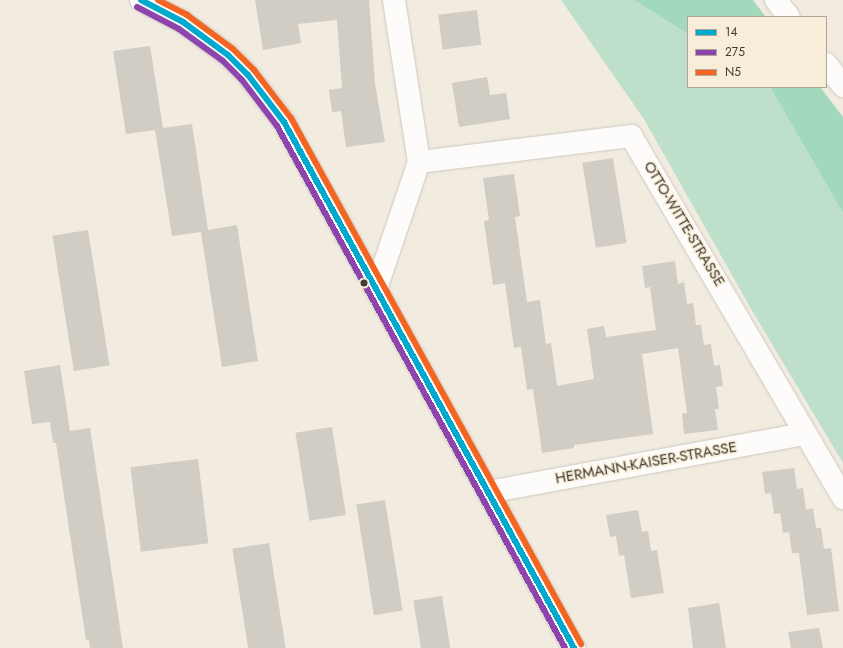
<!DOCTYPE html>
<html>
<head>
<meta charset="utf-8">
<style>
  body { margin:0 }
  #map { position:relative; width:843px; height:648px; overflow:hidden; background:#f1ebe0; font-family:Jost,sans-serif }
  div>[style] { position:absolute }
  .green>* { inset:0; background:#bedfc9 }
  .forest>* { inset:0; background:#a2d9bc }
  .building>* { inset:0; background:#d1ccc4; transform-origin:0 0 }
  .roads { filter:drop-shadow(0 0 1px #cdc8bf) drop-shadow(0 0 1px #cdc8bf) }
  .minor>* { height:22px; margin:-11px; padding:0 11px; transform-origin:11px; border-radius:11px; background:#fdfcfa }
  .secondary>* { height:22px; margin:-11px; padding:0 11px; transform-origin:11px; border-radius:11px; background:#fdfcfa }
  .bus-1>* { height:6px; margin:-3px; padding:0 3px; transform-origin:3px; border-radius:3px; background:#00a9ce }
  .bus-2>* { height:6px; margin:-3px; padding:0 3px; transform-origin:3px; border-radius:3px; background:#8e44ad }
  .bus-3>* { height:6px; margin:-3px; padding:0 3px; transform-origin:3px; border-radius:3px; background:#f26522 }
  .dots>* { width:11px; height:11px; translate:-50% -50%; box-sizing:border-box; border:2px solid #f8edd9; border-radius:50% }
  span { translate:-50% -50%; white-space:nowrap; text-align:center; line-height:1.15; -webkit-text-stroke:3px #f8edd9; paint-order:stroke }
  .street-label { font-size:15px; color:#413c34 }
  .legend { position:absolute; left:687px; top:16px; width:140px; height:72px; box-sizing:border-box; background:#f8edd9; border:1px solid #afa697; margin:0; padding:5px 7px; list-style:none; font-size:12px; color:#413c34 }
  .legend li { display:flex; align-items:center; gap:8px; height:20px }
  .legend b { width:20px; border:1px solid #afa697 }
</style>
</head>
<body>
<div id="map">
  <div class="green">
    <div style="clip-path:polygon(561px 0,634px 0,688px 34px,688px 87px,770px 87px,843px 213px,843px 463px,750px 307px,644px 119px)"></div>
  </div>
  <div class="forest">
    <div style="clip-path:polygon(634px 0,753px 0,766px 17px,688px 17px,688px 34px)"></div>
    <div style="clip-path:polygon(770px 87px,820px 87px,843px 117px,843px 213px)"></div>
  </div>
  <div class="building">
    <div style="clip-path:polygon(255px 0,369px 0,375px 84px,385px 142px,346px 147px,341px 111px,332px 112px,329px 90px,342px 88px,337px 20px,298px 24px,301px 43px,263px 50px)"></div>
    <div style="left:477px;top:10px;width:35px;height:39px;rotate:83deg"></div>
    <div style="clip-path:polygon(150px 46px,163px 128px,192px 124px,208px 230px,237px 225px,258px 361px,222px 367px,201px 232px,172px 236px,155px 130px,126px 134px,113px 51px)"></div>
    <div style="clip-path:polygon(487px 77px,490px 95px,506px 93px,510px 119px,459px 127px,452px 83px)"></div>
    <div style="left:613px;top:158px;width:86px;height:31px;rotate:81deg"></div>
    <div style="clip-path:polygon(514px 174px,520px 216px,515px 217px,527px 302px,540px 300px,546px 344px,551px 343px,557px 386px,594px 379px,587px 329px,604px 326px,606px 337px,656px 330px,650px 287px,645px 288px,642px 266px,675px 261px,678px 284px,684px 282px,687px 304px,693px 303px,696px 325px,701px 325px,704px 345px,711px 344px,714px 366px,720px 365px,723px 386px,716px 387px,719px 409px,715px 409px,718px 430px,684px 434px,682px 414px,687px 413px,678px 348px,642px 354px,653px 434px,574px 445px,574px 448px,542px 453px,533px 389px,527px 390px,521px 347px,514px 348px,505px 283px,493px 285px,484px 221px,489px 220px,483px 178px)"></div>
    <div style="left:88px;top:230px;width:137px;height:36px;rotate:81deg"></div>
    <div style="clip-path:polygon(60px 365px,70px 431px,90px 428px,123px 648px,90px 648px,89px 640px,86px 640px,56px 443px,53px 443px,50px 422px,32px 424px,24px 371px)"></div>
    <div style="left:332px;top:427px;width:89px;height:37px;rotate:81deg"></div>
    <div style="left:198px;top:459px;width:85px;height:68px;rotate:83deg"></div>
    <div style="clip-path:polygon(794px 468px,797px 489px,803px 488px,806px 510px,813px 508px,816px 528px,821px 528px,824px 549px,831px 548px,839px 611px,807px 615px,799px 553px,792px 553px,789px 532px,783px 533px,780px 513px,774px 514px,771px 493px,765px 494px,762px 472px)"></div>
    <div style="left:385px;top:500px;width:112px;height:29px;rotate:81deg"></div>
    <div style="clip-path:polygon(638px 510px,642px 532px,648px 531px,651px 551px,657px 550px,664px 593px,631px 598px,624px 555px,619px 556px,616px 536px,610px 537px,606px 515px)"></div>
    <div style="left:269px;top:543px;width:106px;height:37px;rotate:81deg"></div>
    <div style="left:442px;top:596px;width:53px;height:29px;rotate:81deg"></div>
    <div style="clip-path:polygon(719px 603px,726px 648px,693px 648px,688px 608px)"></div>
    <div style="clip-path:polygon(819px 628px,823px 648px,791px 648px,788px 632px)"></div>
  </div>
  <div class="roads">
    <div class="minor">
      <div style="left:141px;top:0;width:47px;rotate:27.6deg"></div>
      <div style="left:183px;top:22px;width:56px;rotate:36.3deg"></div>
      <div style="left:228px;top:55px;width:28px;rotate:45deg"></div>
      <div style="left:248px;top:75px;width:59px;rotate:52.5deg"></div>
      <div style="left:284px;top:122px;width:601px;rotate:61.13deg"></div>
      <div style="left:419px;top:162px;width:214px;rotate:-7deg"></div>
      <div style="left:631px;top:136px;width:420px;rotate:59.6deg"></div>
      <div style="left:376px;top:289px;width:134px;rotate:-71.3deg"></div>
      <div style="left:419px;top:162px;width:164px;rotate:-98.8deg"></div>
      <div style="left:488px;top:492px;width:322px;rotate:-10.4deg"></div>
    </div>
    <div class="secondary">
      <div style="left:776px;top:0;width:21px;rotate:53deg"></div>
      <div style="left:826px;top:64px;width:28px;rotate:52deg"></div>
    </div>
  </div>
  <div class="bus-1">
    <div style="left:141px;top:0;width:47px;rotate:27.6deg"></div>
    <div style="left:183px;top:22px;width:56px;rotate:36.3deg"></div>
    <div style="left:228px;top:55px;width:28px;rotate:45deg"></div>
    <div style="left:248px;top:75px;width:59px;rotate:52.5deg"></div>
    <div style="left:284px;top:122px;width:601px;rotate:61.13deg"></div>
  </div>
  <div class="bus-2">
    <div style="left:137px;top:7px;width:47px;rotate:27.6deg"></div>
    <div style="left:179px;top:29px;width:54px;rotate:36deg"></div>
    <div style="left:223px;top:61px;width:27px;rotate:45deg"></div>
    <div style="left:242px;top:80px;width:58px;rotate:52.7deg"></div>
    <div style="left:277px;top:126px;width:596px;rotate:61.11deg"></div>
  </div>
  <div class="bus-3">
    <div style="left:158px;top:0;width:33px;rotate:27deg"></div>
    <div style="left:187px;top:15px;width:57px;rotate:36.5deg"></div>
    <div style="left:233px;top:49px;width:30px;rotate:45deg"></div>
    <div style="left:254px;top:70px;width:61px;rotate:52.4deg"></div>
    <div style="left:291px;top:118px;width:601px;rotate:61.13deg"></div>
  </div>
  <div class="dots">
    <div style="left:364px;top:283px;background:#413c34"></div>
  </div>
  <div class="street-label">
    <span style="left:684px;top:224px;rotate:59deg">OTTO-WITTE-STRASSE</span>
    <span style="left:646px;top:463px;rotate:-10deg">HERMANN-KAISER-STRASSE</span>
  </div>
  <ul class="legend">
  <li><b style="height:5px;background:#00a9ce"></b>14</li>
  <li><b style="height:5px;background:#8e44ad"></b>275</li>
  <li><b style="height:5px;background:#f26522"></b>N5</li>
  </ul>
</div>
</body>
</html>
